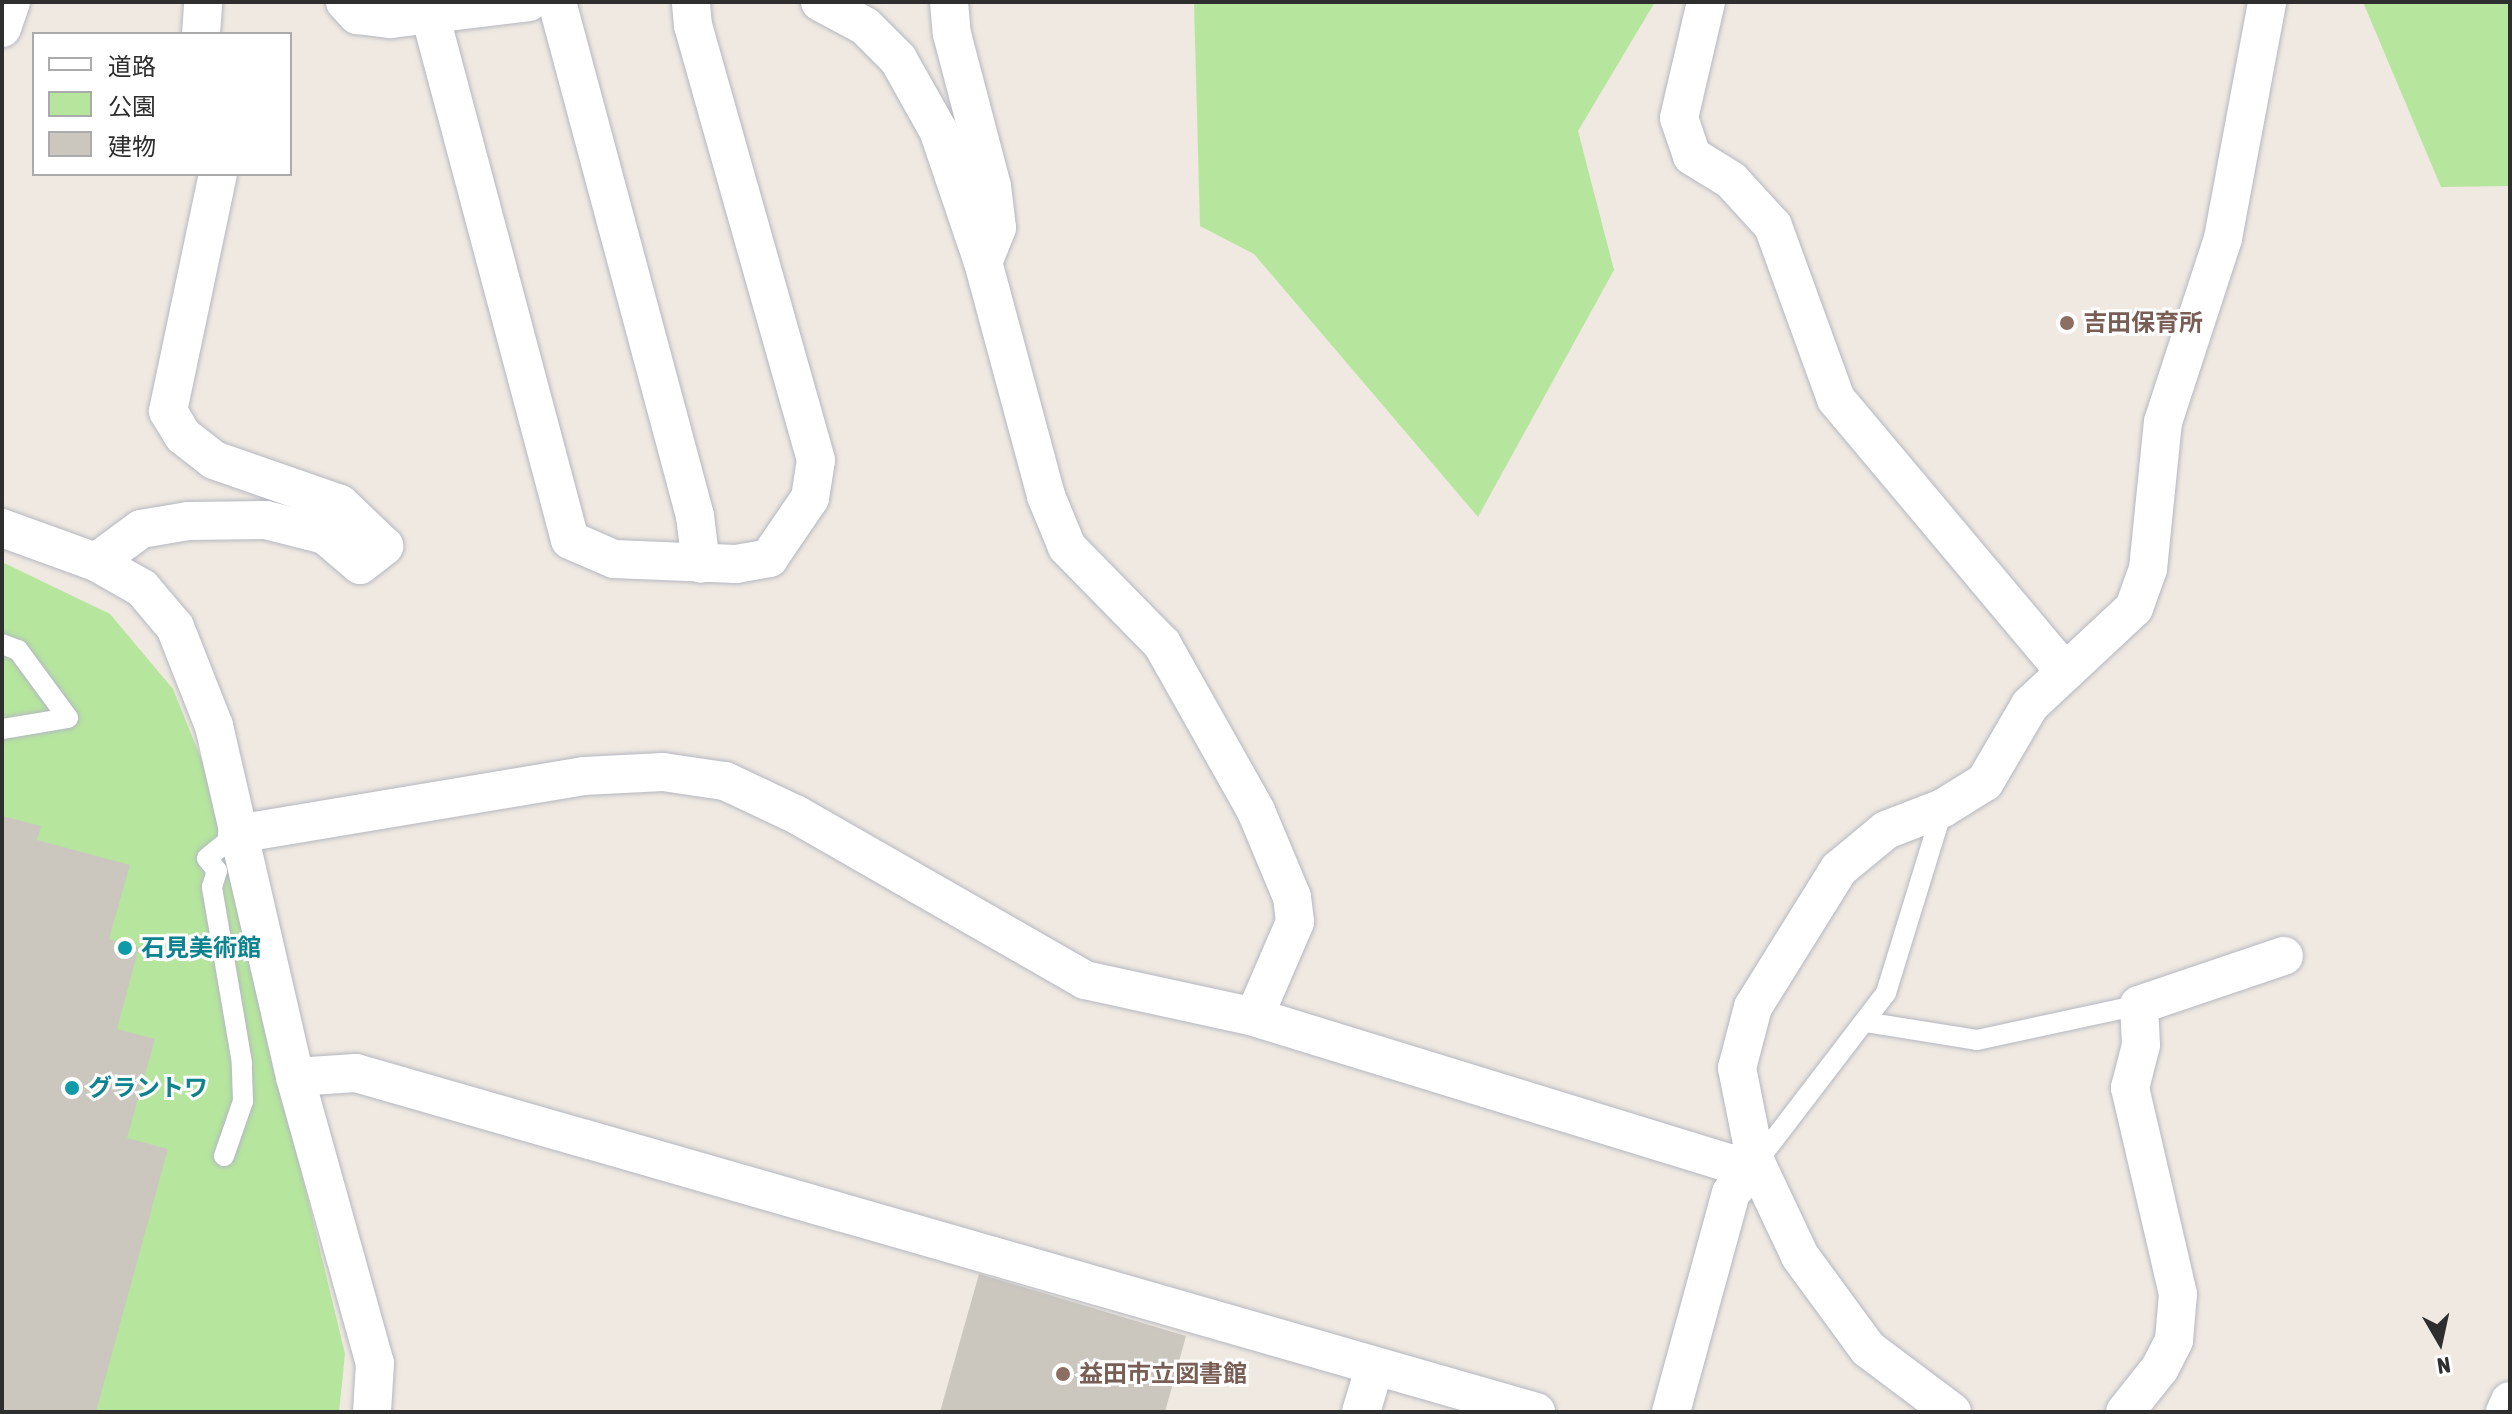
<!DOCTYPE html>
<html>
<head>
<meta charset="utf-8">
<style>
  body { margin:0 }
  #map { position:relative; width:2512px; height:1414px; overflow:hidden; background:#efe9e1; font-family:"Asap Condensed","Noto Sans JP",sans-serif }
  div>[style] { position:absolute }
  .green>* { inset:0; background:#b6e59e }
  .building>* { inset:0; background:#cbc7bf }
  .roads { filter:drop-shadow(0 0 2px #b4b7c1) drop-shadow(0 0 2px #b4b7c1) }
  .lane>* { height:20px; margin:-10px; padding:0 10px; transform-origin:10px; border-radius:10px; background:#fff }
  .street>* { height:38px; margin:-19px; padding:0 19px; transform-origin:19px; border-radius:19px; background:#fff }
  .dots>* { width:22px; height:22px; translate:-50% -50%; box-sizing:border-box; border:4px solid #fff; border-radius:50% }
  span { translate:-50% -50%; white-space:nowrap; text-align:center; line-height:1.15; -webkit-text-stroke:6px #fff; paint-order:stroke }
  .education-label { font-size:24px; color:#785e54; font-weight:700 }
  .left { translate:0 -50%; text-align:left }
  .culture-label { font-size:24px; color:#0d838f; font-weight:700 }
  .frame { position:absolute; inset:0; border:4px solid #2e2e2e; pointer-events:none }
  .legend { position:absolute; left:32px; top:32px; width:260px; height:144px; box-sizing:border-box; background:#fff; border:2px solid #ababab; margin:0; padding:10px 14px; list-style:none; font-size:24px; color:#2e2e2e }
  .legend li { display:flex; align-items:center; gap:16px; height:40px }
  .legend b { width:40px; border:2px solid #ababab }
  .north { position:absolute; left:2400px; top:1302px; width:80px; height:80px; -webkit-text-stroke:6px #fff; paint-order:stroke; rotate:171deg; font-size:22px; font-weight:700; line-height:32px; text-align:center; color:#2e2e2e }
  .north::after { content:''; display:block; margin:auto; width:28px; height:36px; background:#2e2e2e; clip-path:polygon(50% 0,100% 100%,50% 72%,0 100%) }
</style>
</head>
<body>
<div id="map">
  <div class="green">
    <div style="clip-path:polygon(1194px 2px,1655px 2px,1578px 131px,1614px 270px,1478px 517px,1254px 254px,1200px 226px)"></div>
    <div style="clip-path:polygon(2363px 2px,2510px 2px,2510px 186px,2441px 187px)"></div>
    <div style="clip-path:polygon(2px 562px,110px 614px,173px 689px,204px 766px,345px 1354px,339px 1412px,2px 1412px)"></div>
  </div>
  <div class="building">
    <div style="clip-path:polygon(2px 816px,41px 826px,37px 840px,130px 865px,109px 939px,139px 947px,117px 1029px,155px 1039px,127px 1138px,168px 1149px,96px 1412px,2px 1412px)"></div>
    <div style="clip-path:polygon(979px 1274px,1186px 1336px,1165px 1412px,940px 1412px)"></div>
  </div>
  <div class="roads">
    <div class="lane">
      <div style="left:2px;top:644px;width:17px;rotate:21deg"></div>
      <div style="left:18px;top:650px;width:84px;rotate:53.7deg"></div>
      <div style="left:68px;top:718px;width:67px;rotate:170.5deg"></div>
      <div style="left:1865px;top:1022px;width:113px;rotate:9.1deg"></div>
      <div style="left:1977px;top:1040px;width:166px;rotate:-12.2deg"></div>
      <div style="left:224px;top:1156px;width:58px;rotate:-70.9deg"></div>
      <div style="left:243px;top:1101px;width:38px;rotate:-92deg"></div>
      <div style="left:242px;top:1063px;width:179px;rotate:-99.7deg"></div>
      <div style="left:212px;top:887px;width:17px;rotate:-73deg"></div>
      <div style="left:217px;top:871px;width:16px;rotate:-128deg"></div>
      <div style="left:207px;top:858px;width:38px;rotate:-39deg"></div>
      <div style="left:1756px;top:1163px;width:214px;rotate:-52.6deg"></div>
      <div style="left:1886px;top:993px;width:194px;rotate:-72.9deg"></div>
    </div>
    <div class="street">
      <div style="left:345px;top:2px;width:18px;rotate:47deg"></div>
      <div style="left:357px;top:15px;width:34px;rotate:7deg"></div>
      <div style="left:391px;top:19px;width:139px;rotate:-7deg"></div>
      <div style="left:557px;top:2px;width:532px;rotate:74.97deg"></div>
      <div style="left:695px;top:516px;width:48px;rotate:82.9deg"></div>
      <div style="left:820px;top:2px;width:51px;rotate:28.1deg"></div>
      <div style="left:865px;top:26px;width:47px;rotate:45deg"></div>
      <div style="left:898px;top:59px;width:81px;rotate:60.6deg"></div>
      <div style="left:938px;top:130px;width:139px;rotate:71.2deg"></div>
      <div style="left:983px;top:262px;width:242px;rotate:74.9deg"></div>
      <div style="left:1046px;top:496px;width:55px;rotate:67.6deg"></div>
      <div style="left:1067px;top:547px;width:136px;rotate:45.6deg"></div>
      <div style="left:1162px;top:644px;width:192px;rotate:60.6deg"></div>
      <div style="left:1256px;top:811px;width:93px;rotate:67.3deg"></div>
      <div style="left:1292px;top:897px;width:25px;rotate:83deg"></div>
      <div style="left:1295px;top:922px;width:103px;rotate:113.3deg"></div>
      <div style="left:949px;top:2px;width:32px;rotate:85deg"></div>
      <div style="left:952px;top:34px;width:157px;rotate:75.3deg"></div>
      <div style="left:992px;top:186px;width:42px;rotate:83.2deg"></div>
      <div style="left:997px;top:228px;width:37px;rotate:112deg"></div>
      <div style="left:1706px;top:2px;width:119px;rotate:103.1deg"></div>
      <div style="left:1679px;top:118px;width:40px;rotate:71.1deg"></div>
      <div style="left:1692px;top:156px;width:46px;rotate:31.6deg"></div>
      <div style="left:1731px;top:180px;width:62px;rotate:47.6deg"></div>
      <div style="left:1773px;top:226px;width:184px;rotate:70deg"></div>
      <div style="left:1836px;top:399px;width:356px;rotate:50deg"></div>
      <div style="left:431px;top:18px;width:540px;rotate:75.09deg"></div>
      <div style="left:570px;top:540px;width:48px;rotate:23.4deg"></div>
      <div style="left:614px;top:559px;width:122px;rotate:2.3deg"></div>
      <div style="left:736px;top:564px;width:34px;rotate:-10deg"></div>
      <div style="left:769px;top:558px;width:73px;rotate:-55.7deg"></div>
      <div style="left:810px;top:498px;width:38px;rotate:-81deg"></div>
      <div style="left:816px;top:460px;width:451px;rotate:-105.8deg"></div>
      <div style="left:693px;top:26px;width:24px;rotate:-95deg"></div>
      <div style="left:2px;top:28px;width:28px;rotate:-71deg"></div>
      <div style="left:201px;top:34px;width:32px;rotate:-86deg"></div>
      <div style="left:2px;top:528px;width:100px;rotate:19.9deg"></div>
      <div style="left:96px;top:562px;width:53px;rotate:29.5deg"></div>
      <div style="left:142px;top:588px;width:51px;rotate:49.8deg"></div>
      <div style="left:175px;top:627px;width:106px;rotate:68.5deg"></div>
      <div style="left:214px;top:726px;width:360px;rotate:77deg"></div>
      <div style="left:295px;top:1077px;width:297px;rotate:74.4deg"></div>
      <div style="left:375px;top:1363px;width:49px;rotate:93.5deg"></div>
      <div style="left:96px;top:562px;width:56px;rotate:-36.3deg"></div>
      <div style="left:141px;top:529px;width:48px;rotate:-9.7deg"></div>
      <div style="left:188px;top:521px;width:78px;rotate:-0.7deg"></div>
      <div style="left:266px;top:520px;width:61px;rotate:14.3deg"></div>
      <div style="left:325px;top:535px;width:46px;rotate:40.6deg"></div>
      <div style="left:360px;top:565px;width:31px;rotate:-38deg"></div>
      <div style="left:384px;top:546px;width:61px;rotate:-136.3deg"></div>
      <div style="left:340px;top:504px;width:133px;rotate:-160.8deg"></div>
      <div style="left:214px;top:460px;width:39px;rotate:-142deg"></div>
      <div style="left:183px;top:436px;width:29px;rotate:-121deg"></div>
      <div style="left:168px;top:411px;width:242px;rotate:-78.1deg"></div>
      <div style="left:237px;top:834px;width:352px;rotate:-9.5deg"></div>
      <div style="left:584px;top:776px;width:79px;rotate:-2.9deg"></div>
      <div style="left:663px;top:772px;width:63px;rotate:8.3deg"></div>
      <div style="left:725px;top:781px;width:80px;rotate:25.3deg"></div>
      <div style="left:797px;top:815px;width:332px;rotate:29.8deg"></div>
      <div style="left:1085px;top:980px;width:173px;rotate:12.3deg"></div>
      <div style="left:1254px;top:1017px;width:497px;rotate:17.1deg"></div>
      <div style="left:1729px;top:1163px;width:27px"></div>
      <div style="left:295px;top:1077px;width:61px;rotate:-3.8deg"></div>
      <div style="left:356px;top:1073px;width:1228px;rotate:16.03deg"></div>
      <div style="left:1361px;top:1412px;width:48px;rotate:-73.1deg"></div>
      <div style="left:1671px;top:1412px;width:227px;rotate:-74.7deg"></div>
      <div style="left:1731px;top:1193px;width:39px;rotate:-50deg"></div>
      <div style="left:1952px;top:1412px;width:105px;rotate:-143.1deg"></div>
      <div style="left:1868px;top:1349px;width:115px;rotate:-126.2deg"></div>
      <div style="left:1800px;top:1256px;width:103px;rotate:-115.3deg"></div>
      <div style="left:1756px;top:1163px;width:97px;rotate:-101.3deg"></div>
      <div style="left:1737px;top:1068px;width:63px;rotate:-75.3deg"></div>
      <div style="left:1753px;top:1007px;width:163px;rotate:-58.1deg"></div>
      <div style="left:1839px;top:869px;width:61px;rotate:-39.7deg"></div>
      <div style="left:1886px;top:830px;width:61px;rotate:-21.1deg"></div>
      <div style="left:1943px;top:808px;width:49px;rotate:-31.8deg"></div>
      <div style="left:1985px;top:782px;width:89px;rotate:-59.7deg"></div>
      <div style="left:2030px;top:705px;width:142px;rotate:-43deg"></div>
      <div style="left:2134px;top:608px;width:41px;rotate:-70.3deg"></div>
      <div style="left:2148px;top:569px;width:148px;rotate:-84.2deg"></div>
      <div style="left:2163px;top:422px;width:194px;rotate:-71.9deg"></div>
      <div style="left:2223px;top:238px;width:240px;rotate:-79.4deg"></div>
      <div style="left:2125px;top:1412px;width:56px;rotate:-51.5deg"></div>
      <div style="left:2160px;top:1368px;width:31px;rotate:-63deg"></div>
      <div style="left:2174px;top:1340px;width:46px;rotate:-85deg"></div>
      <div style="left:2178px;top:1294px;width:212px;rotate:-103.1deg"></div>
      <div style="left:2130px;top:1088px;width:44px;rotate:-75.7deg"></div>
      <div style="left:2141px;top:1045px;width:40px;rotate:-92.9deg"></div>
      <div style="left:2139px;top:1005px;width:153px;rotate:-18.7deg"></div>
      <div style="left:2505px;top:1412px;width:12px;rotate:-66deg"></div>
    </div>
  </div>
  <div class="dots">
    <div style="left:2067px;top:323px;background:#8d6e63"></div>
    <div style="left:125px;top:948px;background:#0f9aa8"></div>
    <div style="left:72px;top:1088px;background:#0f9aa8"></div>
    <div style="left:1063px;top:1374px;background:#8d6e63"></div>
  </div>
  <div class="education-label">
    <span class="left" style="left:2083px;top:323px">吉田保育所</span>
    <span class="left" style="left:1079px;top:1374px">益田市立図書館</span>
  </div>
  <div class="culture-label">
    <span class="left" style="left:141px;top:948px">石見美術館</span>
    <span class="left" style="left:88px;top:1088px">グラントワ</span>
  </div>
  <div class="frame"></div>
  <ul class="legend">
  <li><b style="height:10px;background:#fff"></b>道路</li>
  <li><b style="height:22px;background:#b6e59e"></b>公園</li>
  <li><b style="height:22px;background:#cbc7bf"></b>建物</li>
  </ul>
  <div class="north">N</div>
</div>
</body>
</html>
